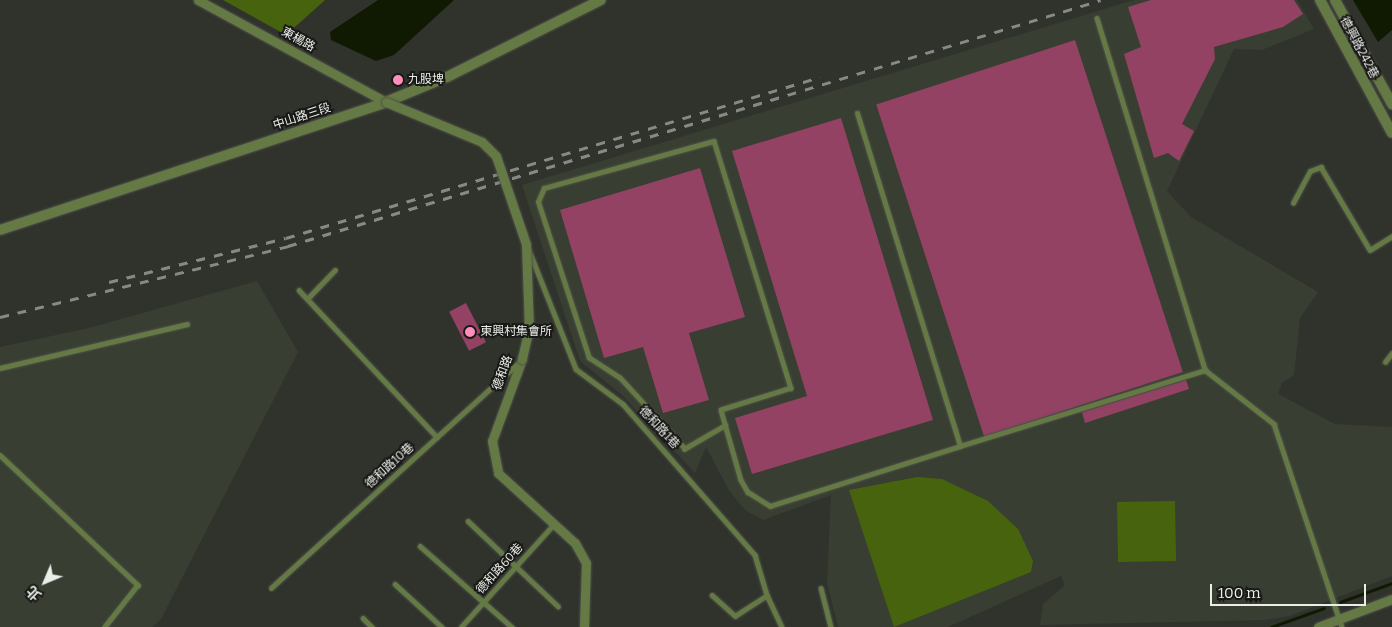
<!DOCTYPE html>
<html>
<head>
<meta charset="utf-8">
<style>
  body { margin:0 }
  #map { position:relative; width:1392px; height:627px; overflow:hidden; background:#30332c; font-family:Bitter,"Noto Sans TC",serif }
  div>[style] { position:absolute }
  .built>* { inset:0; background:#383e31 }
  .green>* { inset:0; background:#48630e; transform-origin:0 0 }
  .water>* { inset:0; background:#101901 }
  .stream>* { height:3px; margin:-1.5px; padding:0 1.5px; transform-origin:1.5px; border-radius:1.5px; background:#101901 }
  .building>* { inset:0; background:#934264; transform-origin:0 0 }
  .roads { filter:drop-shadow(0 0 1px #4e514a) drop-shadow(0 0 1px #4e514a) }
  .service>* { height:4.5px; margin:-2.25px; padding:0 2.25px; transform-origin:2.25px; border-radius:2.25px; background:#647944 }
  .minor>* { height:9px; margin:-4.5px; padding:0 4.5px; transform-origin:4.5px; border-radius:4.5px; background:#647944 }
  .tertiary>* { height:10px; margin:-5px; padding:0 5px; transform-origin:5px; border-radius:5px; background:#647944 }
  .rail>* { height:3px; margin-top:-1.5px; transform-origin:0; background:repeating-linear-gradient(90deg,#878a84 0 9px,transparent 0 18px) }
  .bridges { filter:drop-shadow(0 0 1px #4e514a) drop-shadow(0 0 1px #4e514a) }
  .minor-bridge>* { height:9px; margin:-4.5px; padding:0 4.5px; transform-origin:4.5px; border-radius:4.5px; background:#647944 }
  .dots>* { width:14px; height:14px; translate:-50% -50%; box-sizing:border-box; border:2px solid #191a17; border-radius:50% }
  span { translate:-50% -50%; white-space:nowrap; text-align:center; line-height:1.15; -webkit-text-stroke:4px #191a17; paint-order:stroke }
  .street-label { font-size:12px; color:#ebede9 }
  .poi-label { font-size:12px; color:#ebede9 }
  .left { translate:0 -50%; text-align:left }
  .north { position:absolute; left:20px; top:557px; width:50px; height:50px; -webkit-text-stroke:4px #191a17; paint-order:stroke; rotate:225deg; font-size:14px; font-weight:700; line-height:20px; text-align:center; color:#ebede9 }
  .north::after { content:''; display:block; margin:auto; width:18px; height:22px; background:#ebede9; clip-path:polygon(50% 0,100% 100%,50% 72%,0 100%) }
  .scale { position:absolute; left:1210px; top:584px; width:156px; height:22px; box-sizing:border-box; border:2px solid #ebede9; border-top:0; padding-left:6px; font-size:15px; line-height:18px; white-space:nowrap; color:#ebede9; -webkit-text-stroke:4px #191a17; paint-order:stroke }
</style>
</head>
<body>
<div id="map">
  <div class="built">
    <div style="clip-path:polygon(1134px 0,1297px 0,1314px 29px,1262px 50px,1234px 49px,1167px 191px,1191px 217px,1318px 292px,1300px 318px,1294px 375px,1282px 383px,1278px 394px,1335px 424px,1392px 427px,1392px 576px,1290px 616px,1265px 620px,1040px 625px,1043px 604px,1065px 585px,1061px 576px,948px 627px,838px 627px,827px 583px,831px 495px,763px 520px,745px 510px,730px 492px,706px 447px,695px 473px,622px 395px,580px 361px,522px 185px)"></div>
    <div style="clip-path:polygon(257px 281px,298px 352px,161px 619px,152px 627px,0 627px,0 347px,89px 328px)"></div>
  </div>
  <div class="green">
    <div style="clip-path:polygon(223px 0,325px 0,286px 35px)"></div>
    <div style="clip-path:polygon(917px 477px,942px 479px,988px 501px,1018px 529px,1033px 561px,1031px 572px,894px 627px,849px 490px)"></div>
    <div style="left:1175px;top:501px;width:60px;height:58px;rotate:89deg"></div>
  </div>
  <div class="water">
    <div style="clip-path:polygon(378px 0,454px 0,394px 55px,376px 61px,331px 40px,330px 32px)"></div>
    <div style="clip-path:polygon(1353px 0,1392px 0,1392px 30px,1378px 42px)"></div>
  </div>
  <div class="stream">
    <div style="left:1340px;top:602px;width:55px;rotate:-20.1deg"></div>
    <div style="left:1271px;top:627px;width:56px;rotate:-19.7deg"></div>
  </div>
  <div class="building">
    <div style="clip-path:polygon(1151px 0,1294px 0,1303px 14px,1283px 27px,1214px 47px,1215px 59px,1182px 124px,1194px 131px,1179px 161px,1168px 153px,1154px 158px,1124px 54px,1141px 47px,1128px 7px)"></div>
    <div style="left:1075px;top:40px;width:349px;height:209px;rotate:72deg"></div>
    <div style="clip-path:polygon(841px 118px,933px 420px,752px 474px,735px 418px,807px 396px,732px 151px)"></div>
    <div style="clip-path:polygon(700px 168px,745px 317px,689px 333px,709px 400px,663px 413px,643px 347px,604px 358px,560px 210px)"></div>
    <div style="left:466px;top:303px;width:44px;height:19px;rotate:63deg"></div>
    <div style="clip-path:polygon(1186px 380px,1189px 389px,1085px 423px,1082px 412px)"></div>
  </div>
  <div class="roads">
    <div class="service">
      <div style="left:1097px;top:18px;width:368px;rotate:72.9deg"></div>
      <div style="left:1205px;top:370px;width:88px;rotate:38deg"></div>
      <div style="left:1274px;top:424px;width:214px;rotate:71.5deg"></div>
      <div style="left:1293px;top:203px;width:36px;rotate:-62deg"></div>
      <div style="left:1310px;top:171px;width:12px;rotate:-20deg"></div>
      <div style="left:1321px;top:167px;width:96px;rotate:59.4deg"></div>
      <div style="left:1370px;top:250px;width:26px;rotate:-32deg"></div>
      <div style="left:529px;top:250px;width:128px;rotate:68.4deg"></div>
      <div style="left:576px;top:369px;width:59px;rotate:36.7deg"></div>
      <div style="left:623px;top:404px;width:201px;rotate:48.8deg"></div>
      <div style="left:755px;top:555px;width:42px;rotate:73.3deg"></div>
      <div style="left:767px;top:595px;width:35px;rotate:65deg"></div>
      <div style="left:299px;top:290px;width:202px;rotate:46.8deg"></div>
      <div style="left:307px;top:299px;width:40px;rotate:-46deg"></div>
      <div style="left:1385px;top:362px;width:11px;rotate:-52deg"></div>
      <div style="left:0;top:368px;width:192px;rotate:-13.2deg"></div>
      <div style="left:726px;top:425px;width:48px;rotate:149.7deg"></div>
      <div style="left:685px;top:449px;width:96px;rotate:-132.5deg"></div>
      <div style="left:620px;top:378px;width:37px;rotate:-147deg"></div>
      <div style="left:589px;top:358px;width:164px;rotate:-108.1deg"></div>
      <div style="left:538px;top:202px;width:15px;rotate:-67deg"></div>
      <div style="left:544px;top:188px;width:176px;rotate:-15.5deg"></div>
      <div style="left:714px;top:141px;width:259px;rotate:72.7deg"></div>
      <div style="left:791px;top:388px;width:73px;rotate:162.6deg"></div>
      <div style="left:721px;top:410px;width:73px;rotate:74.1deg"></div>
      <div style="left:741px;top:480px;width:14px;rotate:60deg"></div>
      <div style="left:748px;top:492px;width:26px;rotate:32deg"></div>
      <div style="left:770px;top:506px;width:199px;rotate:-17.5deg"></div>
      <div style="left:960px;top:446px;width:348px;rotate:-107.2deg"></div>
      <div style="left:960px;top:446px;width:257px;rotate:-17.2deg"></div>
      <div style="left:0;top:455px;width:190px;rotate:43.3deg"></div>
      <div style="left:138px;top:585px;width:53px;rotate:128.2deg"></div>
      <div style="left:468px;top:521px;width:124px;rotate:43.4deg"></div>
      <div style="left:420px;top:546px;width:123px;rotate:41.4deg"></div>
      <div style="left:395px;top:584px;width:64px;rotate:42.5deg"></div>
      <div style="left:271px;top:588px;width:334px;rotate:-42.3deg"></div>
      <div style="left:821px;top:588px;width:40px;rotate:75.6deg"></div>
      <div style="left:712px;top:595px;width:31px;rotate:42deg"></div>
      <div style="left:735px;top:616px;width:38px;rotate:-33deg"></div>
      <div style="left:363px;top:618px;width:13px;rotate:45deg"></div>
      <div style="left:461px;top:627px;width:139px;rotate:-47.9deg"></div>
    </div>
    <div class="minor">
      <div style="left:198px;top:0;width:214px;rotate:28.5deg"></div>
      <div style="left:522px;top:359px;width:87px;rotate:110.1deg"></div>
      <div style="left:492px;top:441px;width:33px;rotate:79deg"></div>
      <div style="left:498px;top:473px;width:104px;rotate:42.3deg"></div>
      <div style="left:575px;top:543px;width:23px;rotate:61deg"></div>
      <div style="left:586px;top:563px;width:64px;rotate:91.8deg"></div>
      <div style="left:1318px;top:627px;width:79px;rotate:-20.7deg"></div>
    </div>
    <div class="tertiary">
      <div style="left:1320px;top:0;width:151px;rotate:61.6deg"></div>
      <div style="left:1335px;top:0;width:119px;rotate:61.3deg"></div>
      <div style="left:0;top:230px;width:407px;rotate:-18.3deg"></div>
      <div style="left:386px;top:102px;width:66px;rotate:-22.3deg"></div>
      <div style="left:447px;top:77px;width:172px;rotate:-26.6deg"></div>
    </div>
  </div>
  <div class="rail">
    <div style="left:109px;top:282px;width:182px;rotate:-14deg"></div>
    <div style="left:286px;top:238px;width:558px;rotate:-16.78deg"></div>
    <div style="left:0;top:317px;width:297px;rotate:-13.8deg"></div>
    <div style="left:288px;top:246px;width:849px;rotate:-16.83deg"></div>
  </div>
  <div class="bridges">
    <div class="minor-bridge">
      <div style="left:386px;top:102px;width:104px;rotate:22.6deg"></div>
      <div style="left:482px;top:142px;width:20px;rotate:45deg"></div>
      <div style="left:496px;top:156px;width:93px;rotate:71.2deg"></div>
      <div style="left:526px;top:244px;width:84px;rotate:88deg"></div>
      <div style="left:529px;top:328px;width:32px;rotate:103deg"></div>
    </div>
  </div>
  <div class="dots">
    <div style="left:398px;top:80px;background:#ff8ebb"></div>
    <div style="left:470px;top:332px;background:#ff8ebb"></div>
  </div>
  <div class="street-label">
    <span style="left:298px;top:40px;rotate:29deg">東楊路</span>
    <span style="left:1359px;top:48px;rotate:62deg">德興路242巷</span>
    <span style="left:302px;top:117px;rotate:-18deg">中山路三段</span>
    <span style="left:503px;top:373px;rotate:-70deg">德和路</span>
    <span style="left:659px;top:428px;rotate:47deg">德和路1巷</span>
    <span style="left:390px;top:466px;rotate:-42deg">德和路10巷</span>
    <span style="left:500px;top:569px;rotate:-48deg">德和路60巷</span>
  </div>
  <div class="poi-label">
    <span class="left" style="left:408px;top:80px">九股埤</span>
    <span class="left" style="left:480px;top:332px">東興村集會所</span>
  </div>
  <div class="north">北</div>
  <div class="scale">100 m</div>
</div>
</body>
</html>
